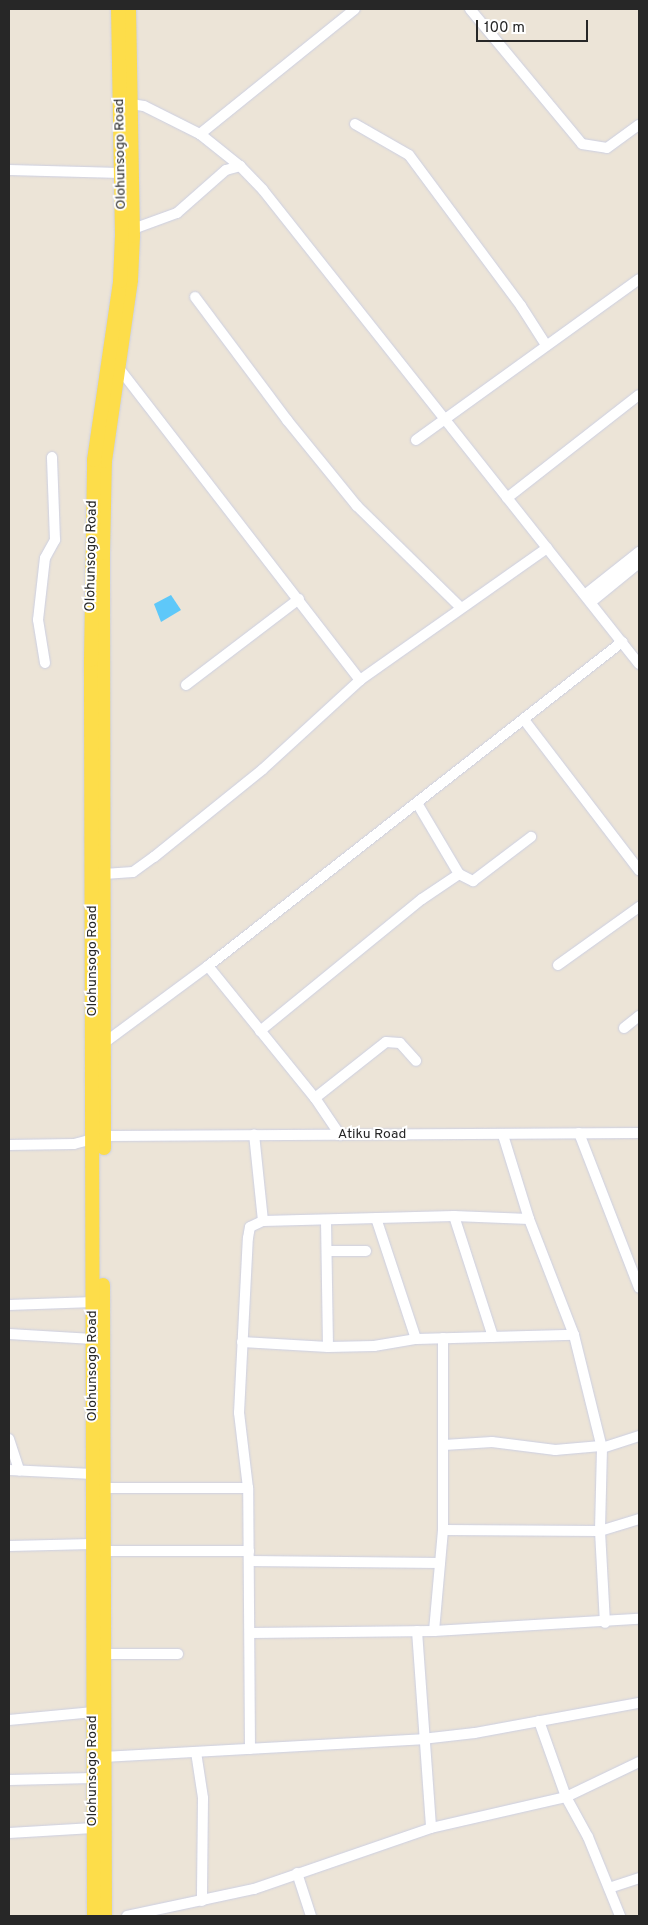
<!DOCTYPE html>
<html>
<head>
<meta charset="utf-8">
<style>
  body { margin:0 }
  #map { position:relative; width:648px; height:1925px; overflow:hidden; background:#ece4d7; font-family:Overpass,sans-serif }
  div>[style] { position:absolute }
  .water>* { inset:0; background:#5ec8f9 }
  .roads { filter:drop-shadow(0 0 1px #cccfe2) drop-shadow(0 0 1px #cccfe2) }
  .minor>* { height:10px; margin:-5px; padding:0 5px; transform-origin:5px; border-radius:5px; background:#fff }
  .major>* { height:14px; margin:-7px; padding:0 7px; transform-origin:7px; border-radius:7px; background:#fddd4a }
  span { translate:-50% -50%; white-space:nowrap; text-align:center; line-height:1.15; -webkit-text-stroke:4px #fff; paint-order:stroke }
  .street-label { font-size:14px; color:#272727 }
  .frame { position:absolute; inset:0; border:10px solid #272727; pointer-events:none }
  .scale { position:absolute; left:476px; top:20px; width:112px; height:22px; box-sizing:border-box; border:2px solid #272727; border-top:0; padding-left:6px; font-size:15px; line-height:18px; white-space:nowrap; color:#272727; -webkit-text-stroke:4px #fff; paint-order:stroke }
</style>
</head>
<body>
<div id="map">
  <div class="water">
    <div style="clip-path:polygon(171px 595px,181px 610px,161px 622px,154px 604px)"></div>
  </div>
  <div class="roads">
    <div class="minor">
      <div style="left:470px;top:9px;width:175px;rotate:50.3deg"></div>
      <div style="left:582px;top:144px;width:25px;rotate:9deg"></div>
      <div style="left:607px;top:148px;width:39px;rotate:-36deg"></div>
      <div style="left:125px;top:103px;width:19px;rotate:9deg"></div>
      <div style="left:144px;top:106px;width:63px;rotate:26.6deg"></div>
      <div style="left:200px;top:134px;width:51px;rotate:38.7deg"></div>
      <div style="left:240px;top:166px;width:33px;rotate:46deg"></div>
      <div style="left:263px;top:190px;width:605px;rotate:51.58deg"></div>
      <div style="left:355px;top:124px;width:62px;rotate:29.9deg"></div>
      <div style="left:409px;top:155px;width:188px;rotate:53.4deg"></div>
      <div style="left:521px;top:306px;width:46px;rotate:57.3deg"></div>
      <div style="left:200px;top:134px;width:199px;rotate:-38.9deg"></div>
      <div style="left:9px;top:170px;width:112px;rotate:1.5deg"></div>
      <div style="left:133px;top:229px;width:47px;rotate:-20deg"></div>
      <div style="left:177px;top:213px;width:65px;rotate:-41.3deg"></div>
      <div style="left:226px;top:170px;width:15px;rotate:-16deg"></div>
      <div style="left:195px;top:297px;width:154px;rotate:53.2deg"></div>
      <div style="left:287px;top:420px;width:111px;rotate:50.9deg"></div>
      <div style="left:357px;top:506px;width:144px;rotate:44.4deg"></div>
      <div style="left:118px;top:367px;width:396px;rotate:52.3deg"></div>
      <div style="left:416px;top:440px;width:275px;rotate:-35.8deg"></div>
      <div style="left:507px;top:498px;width:167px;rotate:-38deg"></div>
      <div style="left:586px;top:594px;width:68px;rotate:-38.4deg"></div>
      <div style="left:591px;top:602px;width:62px;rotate:-39.1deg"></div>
      <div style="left:45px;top:663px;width:44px;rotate:-99.2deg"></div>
      <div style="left:38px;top:620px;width:62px;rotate:-83.6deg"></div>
      <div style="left:45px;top:558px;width:21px;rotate:-61deg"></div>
      <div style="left:55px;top:540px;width:83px;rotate:-92.1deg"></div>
      <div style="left:186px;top:685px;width:142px;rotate:-37.3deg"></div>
      <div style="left:525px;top:721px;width:188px;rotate:52.6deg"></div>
      <div style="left:417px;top:803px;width:82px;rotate:59.4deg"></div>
      <div style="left:104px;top:874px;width:29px;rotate:-4deg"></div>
      <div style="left:133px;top:872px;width:26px;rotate:-36deg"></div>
      <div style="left:154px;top:857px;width:140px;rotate:-38.9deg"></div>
      <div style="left:263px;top:769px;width:132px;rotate:-42.5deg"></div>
      <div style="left:360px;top:680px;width:229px;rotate:-35.2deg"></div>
      <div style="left:558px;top:965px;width:100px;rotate:-35.6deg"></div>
      <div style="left:208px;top:966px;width:170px;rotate:51deg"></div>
      <div style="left:315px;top:1098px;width:45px;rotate:56deg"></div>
      <div style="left:624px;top:1028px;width:19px;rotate:-39deg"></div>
      <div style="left:260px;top:1031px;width:209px;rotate:-39.2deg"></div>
      <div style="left:422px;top:899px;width:45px;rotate:-34deg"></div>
      <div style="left:459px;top:874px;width:16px;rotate:27deg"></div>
      <div style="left:473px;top:881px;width:73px;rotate:-37.2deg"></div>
      <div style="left:104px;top:1043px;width:129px;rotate:-36.5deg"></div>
      <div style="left:208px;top:966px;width:526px;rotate:-38.05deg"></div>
      <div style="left:315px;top:1098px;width:90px;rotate:-38.3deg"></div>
      <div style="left:386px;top:1042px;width:14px;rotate:4deg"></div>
      <div style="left:400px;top:1043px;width:24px;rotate:48deg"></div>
      <div style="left:579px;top:1133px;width:166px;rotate:68.8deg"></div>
      <div style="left:503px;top:1135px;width:88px;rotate:72.8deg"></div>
      <div style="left:529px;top:1219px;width:124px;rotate:68.8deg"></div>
      <div style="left:574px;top:1335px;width:116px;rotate:76.1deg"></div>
      <div style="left:602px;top:1448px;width:83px;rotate:91.4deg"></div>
      <div style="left:600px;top:1531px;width:92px;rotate:86.9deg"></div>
      <div style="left:9px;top:1145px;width:65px;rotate:-0.9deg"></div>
      <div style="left:74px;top:1144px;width:31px;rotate:-15deg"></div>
      <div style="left:104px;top:1136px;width:535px;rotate:-0.32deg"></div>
      <div style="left:454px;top:1216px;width:127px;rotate:72.1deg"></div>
      <div style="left:376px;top:1218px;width:127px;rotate:71.7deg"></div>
      <div style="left:326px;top:1220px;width:127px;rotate:89.1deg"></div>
      <div style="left:263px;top:1221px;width:191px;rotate:-1.5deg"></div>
      <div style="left:454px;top:1216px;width:75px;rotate:2.3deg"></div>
      <div style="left:328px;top:1251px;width:38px"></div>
      <div style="left:9px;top:1305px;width:85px;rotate:-2deg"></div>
      <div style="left:9px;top:1334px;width:84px;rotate:3.4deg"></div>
      <div style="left:242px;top:1342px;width:86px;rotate:3.3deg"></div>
      <div style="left:328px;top:1347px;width:46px;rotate:-1.2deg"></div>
      <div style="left:374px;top:1346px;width:43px;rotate:-9.5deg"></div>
      <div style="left:416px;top:1339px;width:158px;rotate:-1.5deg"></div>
      <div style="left:9px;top:1439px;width:33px;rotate:72deg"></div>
      <div style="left:444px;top:1445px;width:48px;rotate:-3.6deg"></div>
      <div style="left:492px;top:1442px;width:64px;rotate:7.2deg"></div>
      <div style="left:555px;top:1450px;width:46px;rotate:-5deg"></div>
      <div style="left:602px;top:1448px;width:39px;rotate:-18deg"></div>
      <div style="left:9px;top:1470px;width:84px;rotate:2.7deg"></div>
      <div style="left:103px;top:1488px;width:145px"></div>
      <div style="left:443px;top:1530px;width:157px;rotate:0.4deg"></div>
      <div style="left:600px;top:1531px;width:41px;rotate:-17.1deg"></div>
      <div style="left:9px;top:1546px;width:84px;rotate:-1.4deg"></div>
      <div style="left:103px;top:1551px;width:146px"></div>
      <div style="left:249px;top:1561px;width:191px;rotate:0.6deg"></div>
      <div style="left:417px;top:1631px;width:197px;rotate:85.9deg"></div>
      <div style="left:434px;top:1631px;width:101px;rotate:-84.9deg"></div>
      <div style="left:443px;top:1530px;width:192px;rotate:-90deg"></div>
      <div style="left:250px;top:1633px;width:184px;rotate:-0.6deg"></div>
      <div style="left:434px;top:1631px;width:205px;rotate:-3.4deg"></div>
      <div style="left:104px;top:1654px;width:74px"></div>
      <div style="left:9px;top:1720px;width:85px;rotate:-5.4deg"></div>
      <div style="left:539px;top:1721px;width:81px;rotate:70.4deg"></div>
      <div style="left:566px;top:1797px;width:81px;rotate:-25.6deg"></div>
      <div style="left:250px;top:1749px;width:261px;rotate:-90.4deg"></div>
      <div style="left:248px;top:1488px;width:76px;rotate:-96.8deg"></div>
      <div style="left:239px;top:1413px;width:175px;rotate:-87.1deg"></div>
      <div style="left:248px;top:1238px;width:11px;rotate:-80deg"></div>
      <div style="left:250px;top:1227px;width:14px;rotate:-25deg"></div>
      <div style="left:263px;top:1221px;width:87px;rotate:-95.9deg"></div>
      <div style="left:196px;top:1752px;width:47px;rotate:81.3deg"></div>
      <div style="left:203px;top:1798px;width:103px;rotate:90.6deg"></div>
      <div style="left:103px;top:1757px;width:320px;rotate:-3.2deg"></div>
      <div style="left:422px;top:1739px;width:53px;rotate:-6.5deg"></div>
      <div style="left:475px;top:1733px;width:167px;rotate:-10.4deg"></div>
      <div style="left:9px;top:1780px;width:84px;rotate:-1.4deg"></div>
      <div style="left:9px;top:1833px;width:84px;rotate:-3.4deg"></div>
      <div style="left:297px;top:1873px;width:45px;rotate:72deg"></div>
      <div style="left:609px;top:1888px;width:32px;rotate:-18deg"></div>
      <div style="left:127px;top:1916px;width:130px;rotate:-12deg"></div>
      <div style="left:254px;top:1889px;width:187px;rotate:-19deg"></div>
      <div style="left:431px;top:1828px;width:139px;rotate:-12.9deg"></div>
      <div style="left:566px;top:1797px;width:46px;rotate:61.2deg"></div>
      <div style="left:588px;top:1837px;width:85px;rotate:67.9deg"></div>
    </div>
    <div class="major">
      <div style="left:104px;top:1148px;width:595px;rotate:-90.1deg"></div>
      <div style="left:103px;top:553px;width:92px;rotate:-88.8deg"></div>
      <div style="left:105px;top:461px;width:183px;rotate:-81.8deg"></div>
      <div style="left:131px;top:280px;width:44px;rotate:-87.4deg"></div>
      <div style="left:133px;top:236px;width:227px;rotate:-91deg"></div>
      <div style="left:103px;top:1285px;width:631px;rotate:89.82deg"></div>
      <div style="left:94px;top:1916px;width:1256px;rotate:-90.14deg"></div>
      <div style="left:91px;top:660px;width:200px;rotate:-89.1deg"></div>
      <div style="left:94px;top:460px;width:181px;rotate:-81.7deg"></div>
      <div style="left:120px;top:281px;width:45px;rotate:-87.5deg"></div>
      <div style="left:122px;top:236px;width:227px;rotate:-91deg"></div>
    </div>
  </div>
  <div class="street-label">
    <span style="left:121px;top:154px;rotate:-91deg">Olohunsogo Road</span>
    <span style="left:92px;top:556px;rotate:-89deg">Olohunsogo Road</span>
    <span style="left:93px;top:961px;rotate:-90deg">Olohunsogo Road</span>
    <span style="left:372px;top:1135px">Atiku Road</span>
    <span style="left:93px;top:1366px;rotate:-90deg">Olohunsogo Road</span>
    <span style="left:93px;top:1771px;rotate:-90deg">Olohunsogo Road</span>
  </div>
  <div class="frame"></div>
  <div class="scale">100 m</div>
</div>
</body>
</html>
